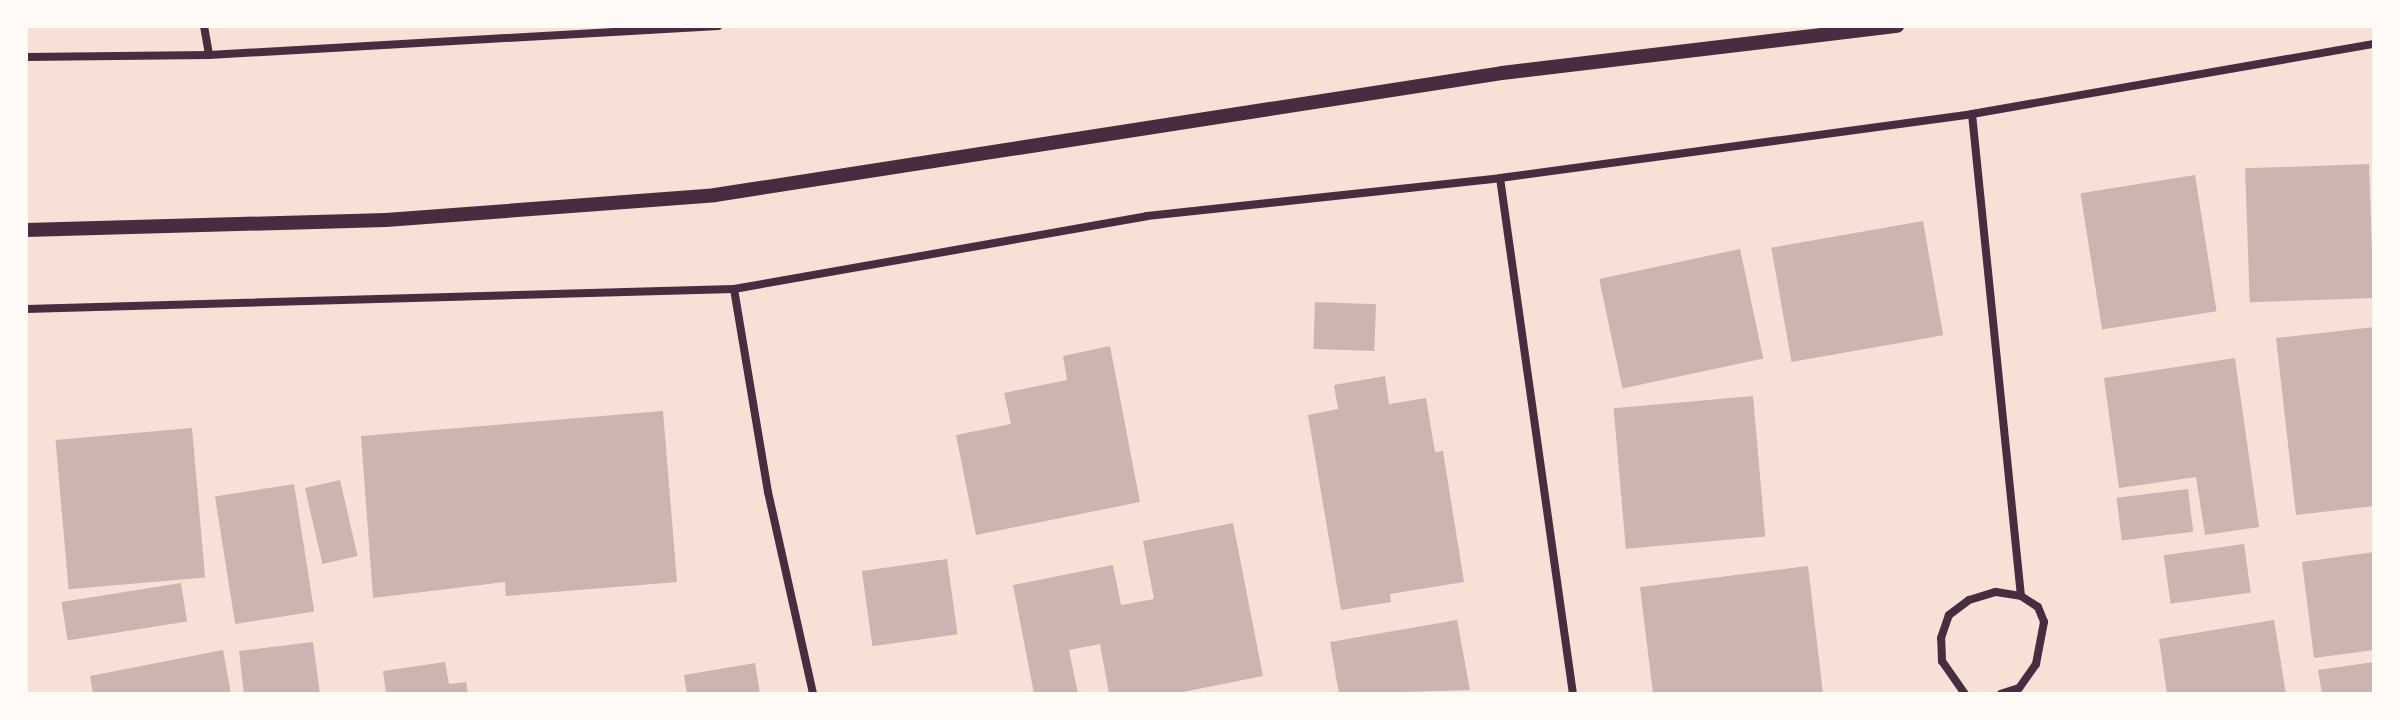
<!DOCTYPE html>
<html>
<head>
<meta charset="utf-8">
<style>
  body { margin:0 }
  #map { position:relative; width:2400px; height:720px; overflow:hidden; background:#f7e1d7; font-family:"PT Serif",serif }
  div>[style] { position:absolute }
  .building>* { inset:0; background:#ccb4b1; transform-origin:0 0 }
  .minor>* { height:8px; margin:-4px; padding:0 4px; transform-origin:4px; border-radius:4px; background:#4a2c40 }
  .tertiary>* { height:14px; margin:-7px; padding:0 7px; transform-origin:7px; border-radius:7px; background:#4a2c40 }
  span { translate:-50% -50%; white-space:nowrap; text-align:center; line-height:1.15; -webkit-text-stroke:8px #fffaf5; paint-order:stroke }
  .frame { position:absolute; inset:0; border:28px solid #fffaf5; pointer-events:none }
</style>
</head>
<body>
<div id="map">
  <div class="building">
    <div style="left:2369px;top:164px;width:134px;height:124px;rotate:88deg"></div>
    <div style="left:2195px;top:175px;width:138px;height:116px;rotate:81deg"></div>
    <div style="left:1923px;top:221px;width:116px;height:154px;rotate:80deg"></div>
    <div style="left:1740px;top:249px;width:112px;height:144px;rotate:78deg"></div>
    <div style="left:1315px;top:302px;width:61px;height:47px;rotate:2deg"></div>
    <div style="clip-path:polygon(2374px 327px,2374px 506px,2296px 515px,2276px 338px)"></div>
    <div style="clip-path:polygon(1110px 346px,1140px 502px,976px 535px,956px 435px,1011px 424px,1004px 393px,1067px 380px,1063px 356px)"></div>
    <div style="clip-path:polygon(2235px 358px,2259px 527px,2205px 535px,2196px 477px,2119px 488px,2104px 378px)"></div>
    <div style="clip-path:polygon(1385px 376px,1389px 404px,1426px 398px,1435px 452px,1443px 451px,1464px 582px,1390px 594px,1391px 602px,1341px 610px,1308px 415px,1338px 409px,1334px 385px)"></div>
    <div style="left:1753px;top:396px;width:141px;height:140px;rotate:85deg"></div>
    <div style="clip-path:polygon(663px 411px,677px 582px,506px 596px,505px 582px,373px 598px,361px 436px)"></div>
    <div style="left:192px;top:428px;width:150px;height:137px;rotate:85deg"></div>
    <div style="left:340px;top:480px;width:78px;height:36px;rotate:77deg"></div>
    <div style="left:294px;top:484px;width:129px;height:80px;rotate:81deg"></div>
    <div style="left:2188px;top:489px;width:43px;height:72px;rotate:83deg"></div>
    <div style="clip-path:polygon(1233px 523px,1263px 676px,1173px 694px,1109px 694px,1100px 644px,1069px 650px,1078px 694px,1034px 694px,1013px 585px,1113px 565px,1121px 605px,1154px 599px,1143px 541px)"></div>
    <div style="left:2244px;top:544px;width:49px;height:81px;rotate:82deg"></div>
    <div style="clip-path:polygon(2374px 552px,2374px 650px,2314px 658px,2302px 562px)"></div>
    <div style="left:947px;top:559px;width:76px;height:86px;rotate:82deg"></div>
    <div style="clip-path:polygon(1808px 566px,1823px 694px,1653px 694px,1640px 587px)"></div>
    <div style="left:181px;top:583px;width:39px;height:121px;rotate:81deg"></div>
    <div style="clip-path:polygon(1457px 620px,1470px 690px,1339px 694px,1330px 642px)"></div>
    <div style="clip-path:polygon(2274px 620px,2286px 694px,2167px 694px,2159px 639px)"></div>
    <div style="clip-path:polygon(313px 642px,320px 694px,244px 694px,239px 651px)"></div>
    <div style="clip-path:polygon(223px 650px,231px 694px,93px 694px,90px 676px)"></div>
    <div style="clip-path:polygon(445px 662px,449px 684px,466px 682px,468px 694px,386px 694px,383px 671px)"></div>
    <div style="clip-path:polygon(2374px 662px,2374px 694px,2322px 694px,2318px 670px)"></div>
    <div style="clip-path:polygon(755px 663px,760px 694px,687px 694px,684px 675px)"></div>
  </div>
  <div class="minor">
    <div style="left:204px;top:26px;width:29px;rotate:80deg"></div>
    <div style="left:26px;top:57px;width:183px;rotate:-0.6deg"></div>
    <div style="left:209px;top:55px;width:510px;rotate:-3.26deg"></div>
    <div style="left:1972px;top:114px;width:484px;rotate:84.2deg"></div>
    <div style="left:1500px;top:178px;width:521px;rotate:81.95deg"></div>
    <div style="left:734px;top:289px;width:206px;rotate:80.5deg"></div>
    <div style="left:768px;top:492px;width:207px;rotate:77.4deg"></div>
    <div style="left:26px;top:309px;width:708px;rotate:-1.62deg"></div>
    <div style="left:734px;top:289px;width:419px;rotate:-10deg"></div>
    <div style="left:1147px;top:216px;width:355px;rotate:-6.1deg"></div>
    <div style="left:1500px;top:178px;width:476px;rotate:-7.7deg"></div>
    <div style="left:1972px;top:114px;width:408px;rotate:-9.9deg"></div>
    <div style="left:1965px;top:694px;width:40px;rotate:-124.9deg"></div>
    <div style="left:1942px;top:661px;width:23px;rotate:-92deg"></div>
    <div style="left:1941px;top:638px;width:24px;rotate:-71deg"></div>
    <div style="left:1949px;top:615px;width:25px;rotate:-37deg"></div>
    <div style="left:1969px;top:600px;width:28px;rotate:-17deg"></div>
    <div style="left:1996px;top:592px;width:25px;rotate:9deg"></div>
    <div style="left:2021px;top:596px;width:20px;rotate:33deg"></div>
    <div style="left:2038px;top:607px;width:16px;rotate:68deg"></div>
    <div style="left:2044px;top:622px;width:43px;rotate:100.8deg"></div>
    <div style="left:2036px;top:664px;width:29px;rotate:125deg"></div>
    <div style="left:2019px;top:688px;width:19px;rotate:162deg"></div>
  </div>
  <div class="tertiary">
    <div style="left:26px;top:230px;width:360px;rotate:-1.6deg"></div>
    <div style="left:386px;top:220px;width:330px;rotate:-4.3deg"></div>
    <div style="left:715px;top:195px;width:796px;rotate:-8.81deg"></div>
    <div style="left:1502px;top:73px;width:398px;rotate:-6.8deg"></div>
  </div>
  <div class="frame"></div>
</div>
</body>
</html>
